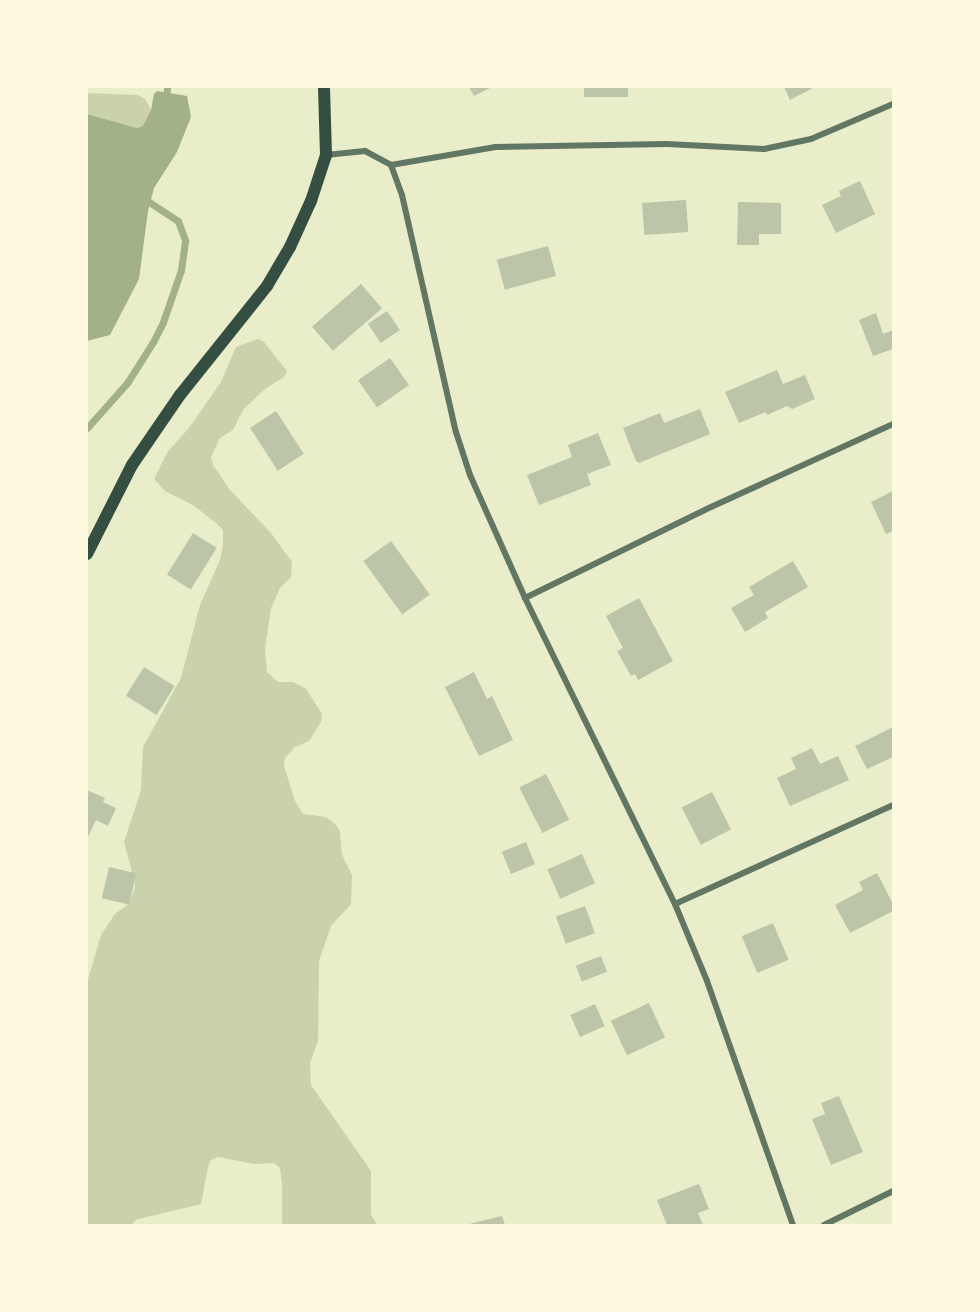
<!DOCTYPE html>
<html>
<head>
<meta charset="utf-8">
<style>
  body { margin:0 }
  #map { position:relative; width:980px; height:1312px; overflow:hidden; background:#e9edc9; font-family:"Alegreya Sans",sans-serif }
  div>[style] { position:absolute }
  .green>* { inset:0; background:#cad2ad }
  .water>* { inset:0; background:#a3b18a }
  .stream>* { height:7px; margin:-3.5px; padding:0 3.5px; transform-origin:3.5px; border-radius:3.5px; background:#a3b18a }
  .building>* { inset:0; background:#bcc5a7; transform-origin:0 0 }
  .minor>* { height:6px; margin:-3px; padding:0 3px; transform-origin:3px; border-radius:3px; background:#617663 }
  .secondary>* { height:12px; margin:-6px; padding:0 6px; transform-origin:6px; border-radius:6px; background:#344e41 }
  span { translate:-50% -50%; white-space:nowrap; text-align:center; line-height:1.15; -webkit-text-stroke:4.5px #fefae0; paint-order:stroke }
  .frame { position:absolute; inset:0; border:88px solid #fefae0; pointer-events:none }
</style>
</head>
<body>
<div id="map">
  <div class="green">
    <div style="clip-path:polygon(87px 93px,137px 95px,145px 99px,151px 110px,144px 126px,137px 128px,87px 114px)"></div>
    <div style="clip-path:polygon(258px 339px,264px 342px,287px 371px,284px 377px,265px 389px,243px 410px,233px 430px,220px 438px,211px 457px,213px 465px,230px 490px,271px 533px,292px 562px,291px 577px,280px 588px,271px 608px,265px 649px,267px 672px,278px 682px,293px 682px,306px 689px,322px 714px,321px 722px,309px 741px,295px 747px,285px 758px,284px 766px,295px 801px,303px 814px,326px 817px,337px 826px,340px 832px,342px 855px,352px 875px,351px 904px,331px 926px,319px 961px,318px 1041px,310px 1063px,311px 1085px,371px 1171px,371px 1214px,377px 1225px,282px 1225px,282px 1185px,280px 1168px,274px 1163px,255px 1164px,218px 1157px,211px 1160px,208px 1167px,201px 1204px,135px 1220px,132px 1225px,87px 1225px,87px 983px,101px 935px,115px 914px,127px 905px,134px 891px,135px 883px,124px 842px,141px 790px,143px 747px,181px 678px,200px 605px,220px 560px,223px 545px,223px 530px,217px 524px,193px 505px,165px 491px,154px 479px,168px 451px,189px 428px,221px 382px,236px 347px)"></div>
  </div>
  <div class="water">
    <div style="clip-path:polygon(157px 91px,187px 96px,191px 117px,177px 152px,154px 188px,148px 211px,139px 279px,110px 335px,87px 341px,87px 114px,137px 128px,143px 126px,151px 110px,154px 94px)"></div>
  </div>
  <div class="stream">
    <div style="left:166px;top:102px;width:15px;rotate:-86deg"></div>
    <div style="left:87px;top:428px;width:60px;rotate:-48.4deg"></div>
    <div style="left:127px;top:383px;width:49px;rotate:-57.6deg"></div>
    <div style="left:153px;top:342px;width:22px;rotate:-63deg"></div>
    <div style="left:163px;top:322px;width:55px;rotate:-70.9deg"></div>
    <div style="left:181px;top:270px;width:30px;rotate:-82deg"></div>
    <div style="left:185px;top:240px;width:20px;rotate:-110deg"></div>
    <div style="left:178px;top:221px;width:42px;rotate:-146.7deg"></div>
  </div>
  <div class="building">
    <div style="clip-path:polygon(469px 87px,492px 87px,474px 96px)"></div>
    <div style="left:584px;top:87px;width:44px;height:10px"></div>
    <div style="clip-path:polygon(784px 87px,815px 87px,790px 100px)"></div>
    <div style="clip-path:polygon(860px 181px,875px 214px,836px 233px,822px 205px,841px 196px,839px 191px)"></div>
    <div style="left:686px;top:200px;width:32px;height:44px;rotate:86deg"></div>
    <div style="clip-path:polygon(738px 202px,781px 203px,781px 234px,759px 234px,759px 245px,737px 245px)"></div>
    <div style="left:548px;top:246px;width:31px;height:53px;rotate:75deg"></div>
    <div style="left:361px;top:284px;width:32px;height:65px;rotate:49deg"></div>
    <div style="left:387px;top:311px;width:23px;height:23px;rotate:56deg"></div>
    <div style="clip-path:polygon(876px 313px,883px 334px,893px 330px,893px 349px,873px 356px,859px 320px)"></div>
    <div style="left:390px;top:358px;width:33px;height:39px;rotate:55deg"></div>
    <div style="clip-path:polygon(777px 370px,783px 384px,805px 375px,815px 399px,792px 409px,787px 406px,767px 415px,766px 412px,739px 423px,725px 392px)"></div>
    <div style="clip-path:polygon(700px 409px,710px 434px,639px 463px,636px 461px,623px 428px,660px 413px,664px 423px)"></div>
    <div style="left:276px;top:411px;width:51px;height:31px;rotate:57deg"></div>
    <div style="clip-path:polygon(598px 433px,611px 465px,587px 474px,591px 485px,539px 505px,527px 475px,572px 457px,568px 445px)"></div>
    <div style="clip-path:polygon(893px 491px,893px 531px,886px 534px,871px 502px)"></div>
    <div style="left:193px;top:533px;width:28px;height:49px;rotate:32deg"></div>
    <div style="left:391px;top:541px;width:66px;height:34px;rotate:54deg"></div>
    <div style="clip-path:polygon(793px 561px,808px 587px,765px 612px,768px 618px,745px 632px,731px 608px,754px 595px,749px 587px)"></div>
    <div style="clip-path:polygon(639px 598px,673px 661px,638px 680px,635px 674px,631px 676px,617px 651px,623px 648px,606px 616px)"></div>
    <div style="left:144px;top:667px;width:36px;height:34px;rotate:32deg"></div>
    <div style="clip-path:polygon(474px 672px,487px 699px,492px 696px,513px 740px,479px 756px,445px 687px)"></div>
    <div style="clip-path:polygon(893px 727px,893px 757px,867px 769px,855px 746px)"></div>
    <div style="clip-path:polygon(812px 748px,820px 764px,838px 756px,849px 780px,790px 806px,777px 778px,796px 769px,791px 758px)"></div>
    <div style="left:546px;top:774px;width:51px;height:30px;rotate:63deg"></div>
    <div style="clip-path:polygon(87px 790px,105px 798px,103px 802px,116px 808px,108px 826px,96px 820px,87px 839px)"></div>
    <div style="left:712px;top:792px;width:42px;height:34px;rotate:63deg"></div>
    <div style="left:526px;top:842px;width:24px;height:26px;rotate:68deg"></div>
    <div style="left:582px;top:854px;width:32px;height:38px;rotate:66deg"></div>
    <div style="left:109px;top:867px;width:28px;height:32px;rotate:13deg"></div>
    <div style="clip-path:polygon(877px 873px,893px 904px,893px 911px,850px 933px,835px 905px,863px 890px,859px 882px)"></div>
    <div style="left:585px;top:906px;width:29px;height:31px;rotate:70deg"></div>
    <div style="left:773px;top:923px;width:40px;height:34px;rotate:67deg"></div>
    <div style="left:601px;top:956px;width:17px;height:27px;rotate:69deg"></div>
    <div style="left:649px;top:1003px;width:38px;height:42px;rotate:65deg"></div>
    <div style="left:595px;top:1004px;width:24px;height:27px;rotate:66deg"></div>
    <div style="clip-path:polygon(839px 1096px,863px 1152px,831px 1165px,812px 1119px,825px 1114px,821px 1103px)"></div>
    <div style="clip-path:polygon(699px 1184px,709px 1209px,698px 1213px,703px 1225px,667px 1225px,657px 1200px)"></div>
    <div style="clip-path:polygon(502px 1216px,505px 1225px,469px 1225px,469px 1224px)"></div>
  </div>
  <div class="minor">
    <div style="left:326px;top:155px;width:39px;rotate:-6deg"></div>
    <div style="left:365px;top:151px;width:30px;rotate:28deg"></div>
    <div style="left:391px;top:165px;width:32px;rotate:70deg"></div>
    <div style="left:402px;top:195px;width:243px;rotate:77.2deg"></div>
    <div style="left:456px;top:432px;width:45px;rotate:72deg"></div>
    <div style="left:470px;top:475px;width:135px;rotate:65.9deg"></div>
    <div style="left:525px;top:598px;width:341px;rotate:63.9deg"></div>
    <div style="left:675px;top:904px;width:83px;rotate:67.4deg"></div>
    <div style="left:707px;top:981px;width:259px;rotate:70.6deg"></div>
    <div style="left:391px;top:165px;width:106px;rotate:-9.8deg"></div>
    <div style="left:495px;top:147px;width:172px;rotate:-1deg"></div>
    <div style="left:667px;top:144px;width:97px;rotate:3deg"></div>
    <div style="left:764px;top:149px;width:48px;rotate:-12deg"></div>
    <div style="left:811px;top:139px;width:89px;rotate:-23.1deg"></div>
    <div style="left:525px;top:598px;width:207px;rotate:-26.1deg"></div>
    <div style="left:711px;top:507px;width:200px;rotate:-24.5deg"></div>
    <div style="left:675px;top:904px;width:239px;rotate:-24.4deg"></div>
    <div style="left:824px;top:1225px;width:77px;rotate:-26.2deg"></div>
  </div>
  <div class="secondary">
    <div style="left:87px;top:554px;width:100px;rotate:-63.2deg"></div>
    <div style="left:132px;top:465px;width:85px;rotate:-55.6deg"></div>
    <div style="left:180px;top:395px;width:139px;rotate:-51.4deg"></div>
    <div style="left:267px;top:286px;width:45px;rotate:-59.5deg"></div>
    <div style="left:290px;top:247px;width:51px;rotate:-65.5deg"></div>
    <div style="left:311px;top:201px;width:48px;rotate:-71.9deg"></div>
    <div style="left:326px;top:155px;width:68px;rotate:-91.7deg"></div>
  </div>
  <div class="frame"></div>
</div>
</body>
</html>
